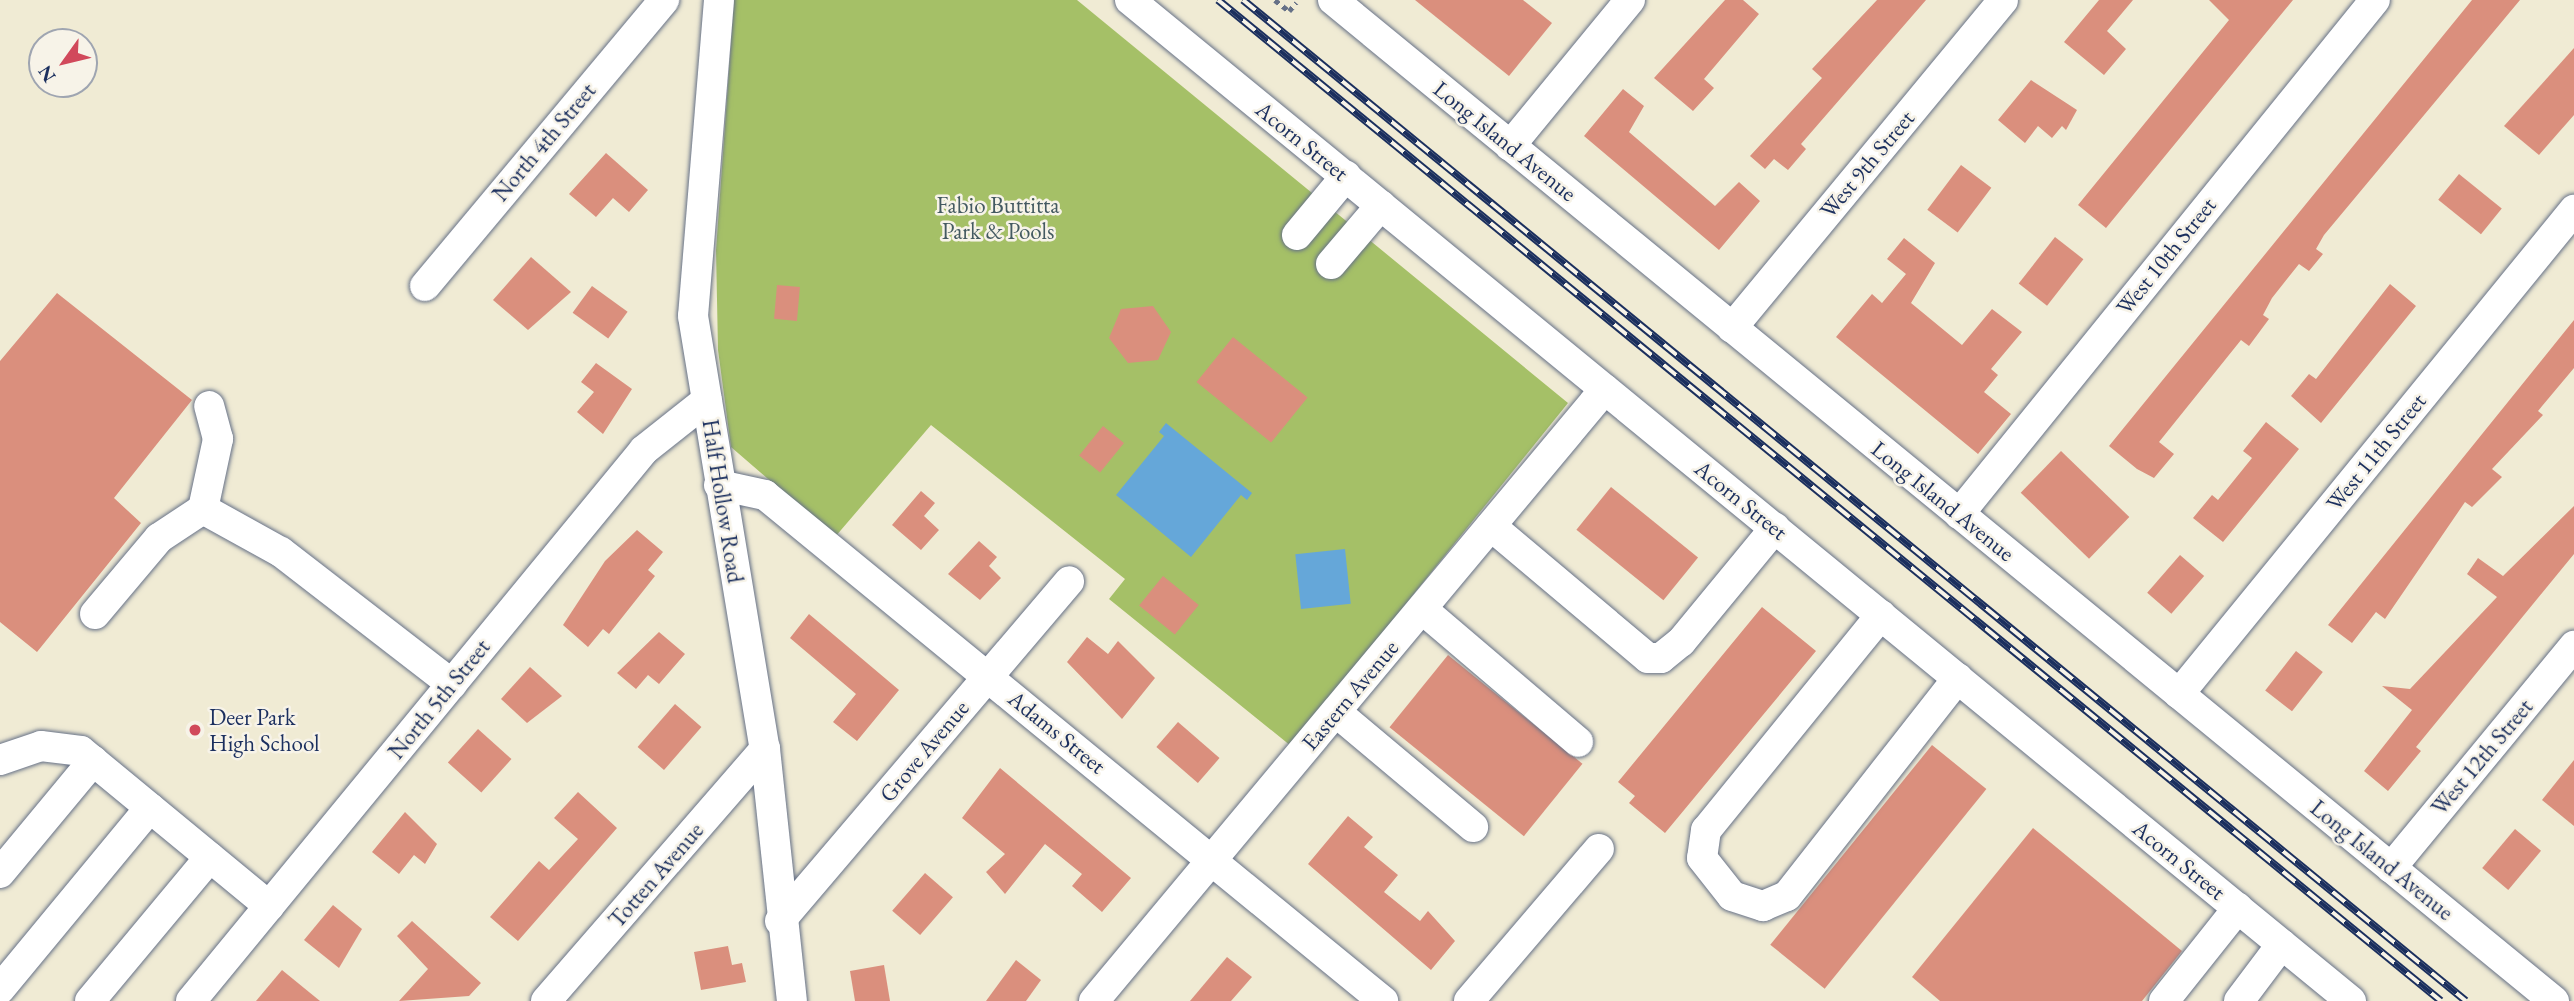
<!DOCTYPE html>
<html>
<head>
<meta charset="utf-8">
<style>
  body { margin:0 }
  #map { position:relative; width:2574px; height:1001px; overflow:hidden; background:#f0ebd4; font-family:"EB Garamond",serif }
  div>[style] { position:absolute }
  .green>* { inset:0; background:#a5c067 }
  .water>* { inset:0; background:#65a7d9; transform-origin:0 0 }
  .building>* { inset:0; background:#da8f7d; transform-origin:0 0 }
  .path>* { height:4.5px; margin-top:-2.25px; transform-origin:0; background:repeating-linear-gradient(90deg,#667187 0 5px,transparent 0 10px) }
  .roads { filter:drop-shadow(0 0 2px #667187) drop-shadow(0 0 2px #667187) }
  .minor>* { height:30px; margin:-15px; padding:0 15px; transform-origin:15px; border-radius:15px; background:#fff }
  .rail>* { height:8px; margin-top:-4px; transform-origin:0; background:repeating-linear-gradient(90deg,#f7f3e8 0 16px,#1b2f5e 0 32px); box-sizing:border-box; border-block:2px solid #1b2f5e }
  .dots>* { width:19px; height:19px; translate:-50% -50%; box-sizing:border-box; border:4px solid #f7f3e8; border-radius:50% }
  span { translate:-50% -50%; white-space:nowrap; text-align:center; line-height:1.15; -webkit-text-stroke:5px #f7f3e8; paint-order:stroke }
  .street-label { font-size:23px; color:#1b2f5e }
  .park-label { font-size:23px; color:#445a61 }
  .poi-label { font-size:23px; color:#1b2f5e }
  .left { translate:0 -50%; text-align:left }
  .north { position:absolute; left:28px; top:28px; width:70px; height:70px; box-sizing:border-box; background:#f7f3e8; border:2px solid #9fa5b1; border-radius:50%; rotate:236deg; font-size:19px; font-weight:700; line-height:28px; text-align:center; color:#1b2f5e }
  .north::after { content:''; display:block; margin:auto; width:24px; height:32px; background:#d1495b; clip-path:polygon(50% 0,100% 100%,50% 72%,0 100%) }
</style>
</head>
<body>
<div id="map">
  <div class="green">
    <div style="clip-path:polygon(734px 0,1077px 0,1568px 403px,1291px 746px,1109px 599px,1125px 579px,931px 425px,835px 537px,731px 447px,718px 350px,716px 250px)"></div>
  </div>
  <div class="water">
    <div style="clip-path:polygon(1166px 423px,1252px 493px,1247px 500px,1241px 495px,1191px 557px,1116px 495px,1164px 436px,1159px 432px)"></div>
    <div style="left:1345px;top:549px;width:55px;height:50px;rotate:84deg"></div>
  </div>
  <div class="building">
    <div style="clip-path:polygon(1415px 0,1523px 0,1552px 23px,1509px 76px)"></div>
    <div style="clip-path:polygon(1725px 0,1743px 0,1759px 14px,1704px 79px,1714px 88px,1693px 111px,1654px 78px)"></div>
    <div style="clip-path:polygon(1877px 0,1926px 0,1801px 144px,1806px 149px,1788px 170px,1774px 159px,1765px 169px,1750px 156px,1822px 78px,1812px 69px)"></div>
    <div style="clip-path:polygon(2099px 0,2133px 0,2107px 31px,2126px 49px,2104px 75px,2064px 42px)"></div>
    <div style="clip-path:polygon(2209px 0,2293px 0,2106px 228px,2078px 205px,2229px 20px)"></div>
    <div style="clip-path:polygon(2472px 0,2520px 0,2324px 235px,2316px 249px,2323px 254px,2309px 271px,2299px 264px,2272px 298px,2263px 315px,2269px 319px,2249px 346px,2241px 340px,2159px 442px,2174px 454px,2154px 478px,2137px 469px,2109px 446px)"></div>
    <div style="clip-path:polygon(2574px 48px,2574px 115px,2539px 155px,2504px 126px)"></div>
    <div style="clip-path:polygon(2031px 80px,2077px 110px,2066px 130px,2062px 126px,2052px 138px,2038px 126px,2025px 143px,1998px 120px)"></div>
    <div style="clip-path:polygon(1623px 89px,1644px 106px,1629px 132px,1715px 206px,1739px 182px,1760px 201px,1719px 250px,1584px 136px)"></div>
    <div style="clip-path:polygon(606px 153px,648px 190px,629px 212px,613px 198px,596px 217px,569px 194px)"></div>
    <div style="left:1961px;top:165px;width:38px;height:56px;rotate:37deg"></div>
    <div style="left:2459px;top:174px;width:55px;height:33px;rotate:39deg"></div>
    <div style="left:2055px;top:237px;width:36px;height:59px;rotate:38deg"></div>
    <div style="clip-path:polygon(1904px 238px,1935px 263px,1911px 303px,1962px 345px,1992px 309px,2022px 332px,1991px 369px,1998px 375px,1984px 392px,2011px 414px,1978px 454px,1836px 337px,1872px 294px,1882px 303px,1906px 274px,1887px 259px)"></div>
    <div style="clip-path:polygon(531px 257px,571px 292px,528px 330px,493px 300px)"></div>
    <div style="clip-path:polygon(2390px 284px,2416px 306px,2321px 423px,2291px 396px,2309px 374px,2316px 379px)"></div>
    <div style="left:777px;top:285px;width:23px;height:34px;rotate:5deg"></div>
    <div style="left:592px;top:286px;width:44px;height:33px;rotate:36deg"></div>
    <div style="clip-path:polygon(57px 293px,192px 400px,114px 498px,141px 523px,37px 652px,0 622px,0 361px)"></div>
    <div style="clip-path:polygon(1153px 306px,1171px 332px,1158px 360px,1128px 363px,1109px 338px,1121px 309px)"></div>
    <div style="clip-path:polygon(2574px 320px,2574px 368px,2538px 411px,2543px 415px,2492px 469px,2502px 477px,2472px 507px,2465px 502px,2385px 619px,2376px 612px,2352px 643px,2328px 625px)"></div>
    <div style="left:1233px;top:337px;width:96px;height:58px;rotate:39deg"></div>
    <div style="clip-path:polygon(596px 363px,632px 389px,603px 434px,577px 412px,594px 392px,581px 382px)"></div>
    <div style="clip-path:polygon(2266px 422px,2299px 449px,2223px 542px,2193px 518px,2212px 495px,2218px 500px,2252px 458px,2243px 451px)"></div>
    <div style="left:1103px;top:426px;width:27px;height:38px;rotate:39deg"></div>
    <div style="left:2061px;top:451px;width:95px;height:58px;rotate:44deg"></div>
    <div style="left:1611px;top:487px;width:112px;height:55px;rotate:39deg"></div>
    <div style="clip-path:polygon(921px 491px,935px 503px,924px 516px,939px 530px,921px 550px,892px 525px)"></div>
    <div style="clip-path:polygon(2574px 506px,2574px 554px,2416px 747px,2421px 751px,2388px 791px,2364px 771px,2412px 710px,2382px 686px,2410px 689px,2497px 597px,2467px 574px,2478px 558px,2503px 576px)"></div>
    <div style="clip-path:polygon(637px 530px,663px 552px,648px 570px,655px 576px,609px 634px,603px 629px,588px 647px,563px 625px,605px 561px)"></div>
    <div style="clip-path:polygon(979px 541px,997px 557px,989px 566px,1001px 578px,980px 600px,948px 574px)"></div>
    <div style="left:2180px;top:555px;width:32px;height:50px;rotate:41deg"></div>
    <div style="left:1163px;top:576px;width:46px;height:38px;rotate:39deg"></div>
    <div style="clip-path:polygon(1762px 607px,1816px 651px,1665px 833px,1629px 803px,1635px 796px,1618px 782px)"></div>
    <div style="clip-path:polygon(809px 614px,899px 690px,857px 741px,833px 722px,856px 694px,790px 638px)"></div>
    <div style="clip-path:polygon(659px 632px,685px 654px,659px 684px,648px 675px,636px 689px,617px 673px)"></div>
    <div style="clip-path:polygon(1087px 637px,1108px 654px,1118px 641px,1155px 678px,1122px 719px,1067px 662px)"></div>
    <div style="left:2296px;top:651px;width:34px;height:50px;rotate:38deg"></div>
    <div style="left:1448px;top:655px;width:173px;height:93px;rotate:39deg"></div>
    <div style="clip-path:polygon(530px 667px,562px 696px,527px 723px,501px 699px)"></div>
    <div style="left:675px;top:704px;width:35px;height:57px;rotate:41deg"></div>
    <div style="left:1178px;top:722px;width:55px;height:33px;rotate:41deg"></div>
    <div style="left:478px;top:729px;width:45px;height:45px;rotate:42deg"></div>
    <div style="left:1932px;top:745px;width:70px;height:257px;rotate:39deg"></div>
    <div style="clip-path:polygon(2574px 760px,2574px 826px,2542px 800px)"></div>
    <div style="clip-path:polygon(1000px 768px,1131px 878px,1102px 912px,1072px 886px,1082px 874px,1045px 844px,1005px 894px,986px 872px,1005px 854px,962px 818px)"></div>
    <div style="clip-path:polygon(578px 792px,617px 828px,518px 941px,490px 917px,539px 861px,549px 870px,578px 839px,554px 818px)"></div>
    <div style="clip-path:polygon(405px 812px,437px 844px,425px 864px,414px 855px,399px 874px,372px 852px)"></div>
    <div style="clip-path:polygon(1348px 816px,1373px 837px,1364px 847px,1398px 875px,1384px 892px,1420px 921px,1428px 911px,1455px 941px,1431px 970px,1308px 864px)"></div>
    <div style="clip-path:polygon(2033px 828px,2182px 951px,2142px 1001px,1940px 1001px,1912px 977px)"></div>
    <div style="left:2515px;top:829px;width:34px;height:51px;rotate:40deg"></div>
    <div style="left:925px;top:873px;width:37px;height:50px;rotate:41deg"></div>
    <div style="clip-path:polygon(333px 905px,362px 929px,339px 968px,304px 940px)"></div>
    <div style="clip-path:polygon(412px 921px,481px 983px,469px 996px,399px 1001px,428px 969px,397px 936px)"></div>
    <div style="clip-path:polygon(728px 946px,732px 965px,742px 963px,746px 982px,701px 990px,694px 952px)"></div>
    <div style="clip-path:polygon(1227px 957px,1252px 977px,1231px 1001px,1190px 1001px)"></div>
    <div style="clip-path:polygon(1016px 960px,1041px 980px,1026px 1001px,986px 1001px)"></div>
    <div style="clip-path:polygon(884px 965px,890px 1001px,855px 1001px,850px 971px)"></div>
    <div style="clip-path:polygon(282px 970px,320px 1001px,256px 1001px)"></div>
  </div>
  <div class="path">
    <div style="left:1275px;top:0;width:18px;rotate:38deg"></div>
    <div style="left:1289px;top:11px;width:11px;rotate:-49deg"></div>
  </div>
  <div class="roads">
    <div class="minor">
      <div style="left:719px;top:0;width:317px;rotate:94.7deg"></div>
      <div style="left:693px;top:316px;width:439px;rotate:80.6deg"></div>
      <div style="left:765px;top:749px;width:253px;rotate:83.9deg"></div>
      <div style="left:1130px;top:0;width:1579px;rotate:39.35deg"></div>
      <div style="left:1333px;top:0;width:1579px;rotate:39.35deg"></div>
      <div style="left:1510px;top:146px;width:189px;rotate:-50.6deg"></div>
      <div style="left:1297px;top:235px;width:77px;rotate:-50.3deg"></div>
      <div style="left:1331px;top:264px;width:77px;rotate:-49.7deg"></div>
      <div style="left:425px;top:286px;width:373px;rotate:-50.1deg"></div>
      <div style="left:1732px;top:328px;width:425px;rotate:-50.4deg"></div>
      <div style="left:719px;top:485px;width:47px;rotate:12.3deg"></div>
      <div style="left:765px;top:495px;width:799px;rotate:39.31deg"></div>
      <div style="left:203px;top:509px;width:72px;rotate:-77.9deg"></div>
      <div style="left:218px;top:439px;width:34px;rotate:-105deg"></div>
      <div style="left:1959px;top:514px;width:661px;rotate:-51.02deg"></div>
      <div style="left:1491px;top:526px;width:205px;rotate:40.1deg"></div>
      <div style="left:1648px;top:658px;width:13px"></div>
      <div style="left:1661px;top:658px;width:26px;rotate:-39deg"></div>
      <div style="left:1681px;top:642px;width:148px;rotate:-50.5deg"></div>
      <div style="left:1422px;top:609px;width:205px;rotate:40.4deg"></div>
      <div style="left:95px;top:614px;width:99px;rotate:-49.9deg"></div>
      <div style="left:159px;top:538px;width:53px;rotate:-33.4deg"></div>
      <div style="left:203px;top:509px;width:89px;rotate:28.9deg"></div>
      <div style="left:281px;top:552px;width:216px;rotate:37.7deg"></div>
      <div style="left:1881px;top:615px;width:277px;rotate:129.1deg"></div>
      <div style="left:1706px;top:830px;width:28px;rotate:98deg"></div>
      <div style="left:1702px;top:858px;width:48px;rotate:51.7deg"></div>
      <div style="left:1732px;top:896px;width:33px;rotate:18deg"></div>
      <div style="left:1763px;top:906px;width:26px;rotate:-23deg"></div>
      <div style="left:1787px;top:896px;width:277px;rotate:-51.9deg"></div>
      <div style="left:2179px;top:694px;width:625px;rotate:-50.78deg"></div>
      <div style="left:1336px;top:712px;width:179px;rotate:40deg"></div>
      <div style="left:0;top:760px;width:43px;rotate:-18.9deg"></div>
      <div style="left:41px;top:746px;width:40px;rotate:7.1deg"></div>
      <div style="left:81px;top:751px;width:244px;rotate:39.5deg"></div>
      <div style="left:2391px;top:868px;width:288px;rotate:-50.5deg"></div>
      <div style="left:0;top:873px;width:146px;rotate:-50.3deg"></div>
      <div style="left:780px;top:921px;width:446px;rotate:-49.6deg"></div>
      <div style="left:0;top:989px;width:235px;rotate:-50.4deg"></div>
      <div style="left:90px;top:1001px;width:187px;rotate:-50.2deg"></div>
      <div style="left:191px;top:1001px;width:713px;rotate:-50.57deg"></div>
      <div style="left:644px;top:450px;width:80px;rotate:-38.4deg"></div>
      <div style="left:546px;top:1001px;width:334px;rotate:-49deg"></div>
      <div style="left:1094px;top:1001px;width:797px;rotate:-50.14deg"></div>
      <div style="left:1469px;top:1001px;width:200px;rotate:-49.5deg"></div>
      <div style="left:2164px;top:1001px;width:119px;rotate:-51.5deg"></div>
      <div style="left:2239px;top:1001px;width:71px;rotate:-53deg"></div>
    </div>
  </div>
  <div class="rail">
    <div style="left:1218px;top:0;width:1580px;rotate:39.3deg"></div>
    <div style="left:1243px;top:0;width:1580px;rotate:39.3deg"></div>
  </div>
  <div class="dots">
    <div style="left:195px;top:730px;background:#d1495b"></div>
  </div>
  <div class="street-label">
    <span style="left:1302px;top:141px;rotate:39deg">Acorn Street</span>
    <span style="left:1505px;top:141px;rotate:39deg">Long Island Avenue</span>
    <span style="left:544px;top:142px;rotate:-50deg">North 4th Street</span>
    <span style="left:1867px;top:164px;rotate:-50deg">West 9th Street</span>
    <span style="left:2166px;top:256px;rotate:-51deg">West 10th Street</span>
    <span style="left:2376px;top:452px;rotate:-51deg">West 11th Street</span>
    <span style="left:1741px;top:500px;rotate:39deg">Acorn Street</span>
    <span style="left:723px;top:501px;rotate:81deg">Half Hollow Road</span>
    <span style="left:1943px;top:501px;rotate:39deg">Long Island Avenue</span>
    <span style="left:1350px;top:695px;rotate:-50deg">Eastern Avenue</span>
    <span style="left:439px;top:699px;rotate:-51deg">North 5th Street</span>
    <span style="left:1057px;top:732px;rotate:39deg">Adams Street</span>
    <span style="left:924px;top:751px;rotate:-50deg">Grove Avenue</span>
    <span style="left:2482px;top:757px;rotate:-50deg">West 12th Street</span>
    <span style="left:2179px;top:860px;rotate:39deg">Acorn Street</span>
    <span style="left:2382px;top:860px;rotate:39deg">Long Island Avenue</span>
    <span style="left:656px;top:875px;rotate:-49deg">Totten Avenue</span>
  </div>
  <div class="park-label">
    <span style="left:998px;top:218px">Fabio Buttitta<br>Park &amp; Pools</span>
  </div>
  <div class="poi-label">
    <span class="left" style="left:209px;top:730px">Deer Park<br>High School</span>
  </div>
  <div class="north">N</div>
</div>
</body>
</html>
